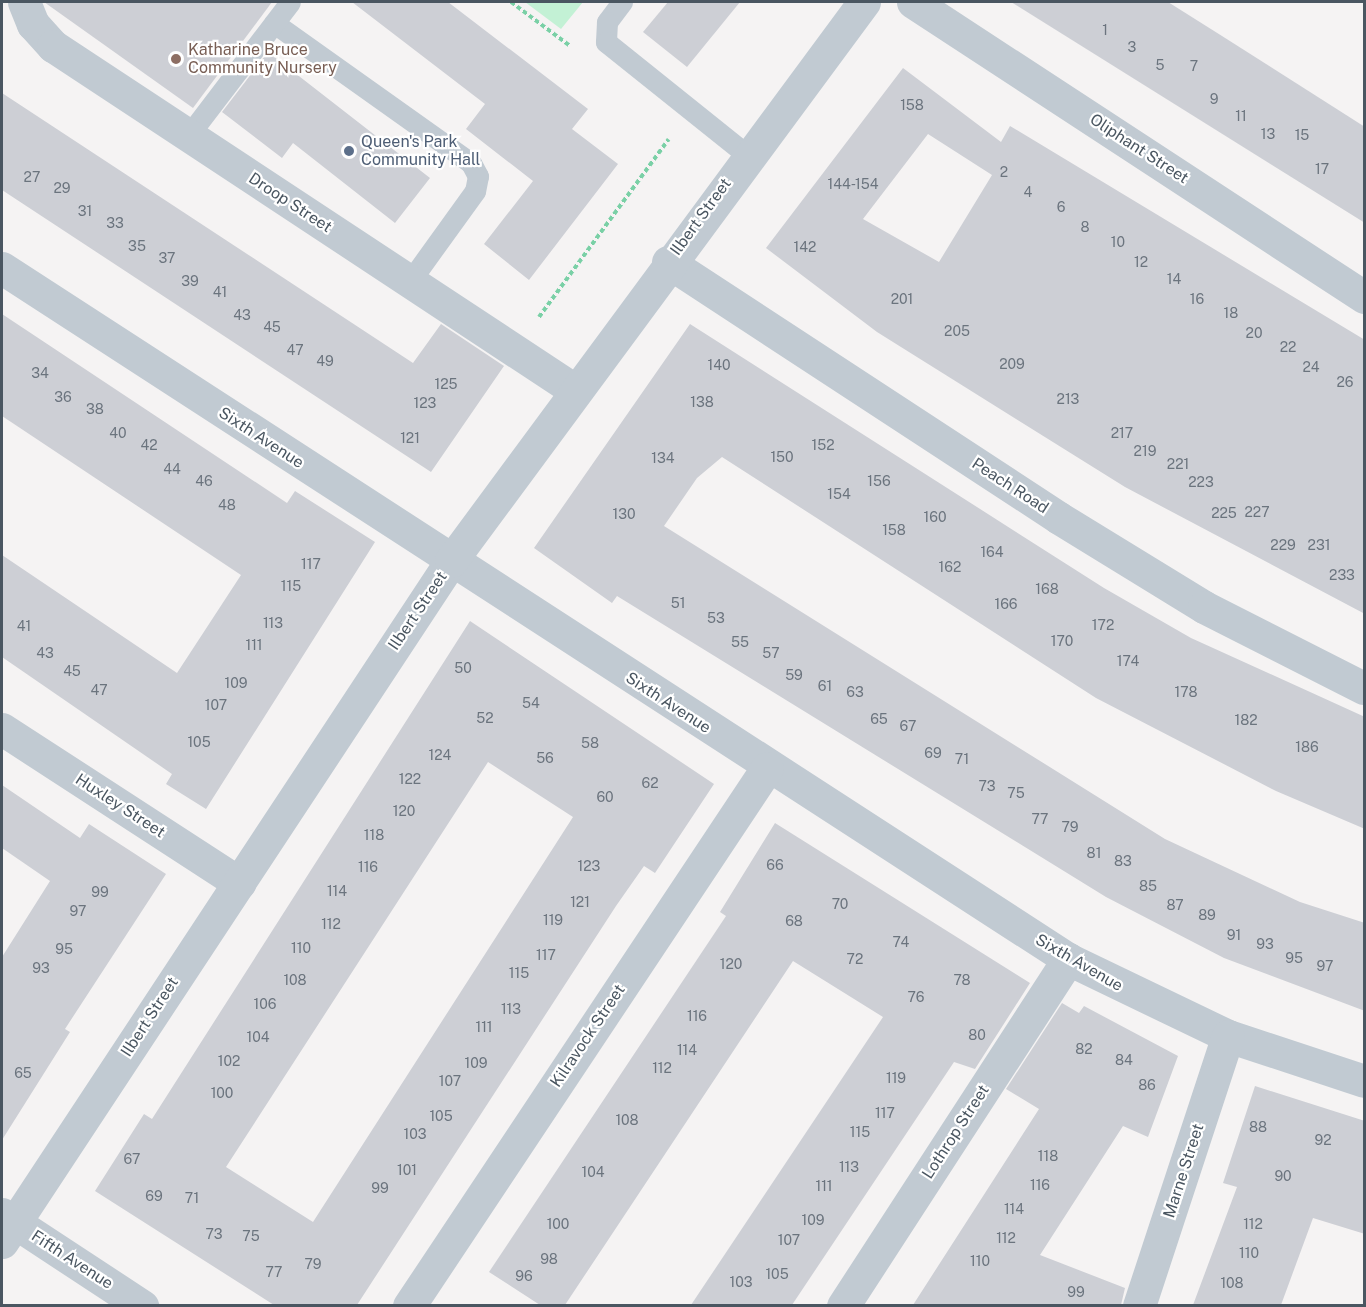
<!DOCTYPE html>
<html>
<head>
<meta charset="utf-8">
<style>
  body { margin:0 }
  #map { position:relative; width:1366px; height:1307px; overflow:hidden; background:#f5f3f3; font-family:"Public Sans",sans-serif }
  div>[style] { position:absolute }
  .green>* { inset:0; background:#c3f1d5 }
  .building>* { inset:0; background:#cdcfd5 }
  .path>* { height:4px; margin-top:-2px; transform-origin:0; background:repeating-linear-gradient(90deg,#7ad0a6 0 4.5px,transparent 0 7.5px) }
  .lane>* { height:21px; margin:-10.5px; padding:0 10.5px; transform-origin:10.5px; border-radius:10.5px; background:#c1cad2 }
  .street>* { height:33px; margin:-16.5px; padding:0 16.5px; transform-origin:16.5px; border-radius:16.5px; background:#c1cad2 }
  .dots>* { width:16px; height:16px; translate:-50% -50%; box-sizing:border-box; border:3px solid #fff; border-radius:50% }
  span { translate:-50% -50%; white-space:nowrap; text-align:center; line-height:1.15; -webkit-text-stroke:4.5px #fff; paint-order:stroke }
  .number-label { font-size:14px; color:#6b747e }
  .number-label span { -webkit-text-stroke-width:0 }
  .education-label { font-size:16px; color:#785e54 }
  .left { translate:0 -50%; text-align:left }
  .service-label { font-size:16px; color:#4e5e75 }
  .street-label { font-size:16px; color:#4a5661 }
  .frame { position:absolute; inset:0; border:3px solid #4a5661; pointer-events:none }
</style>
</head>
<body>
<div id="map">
  <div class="green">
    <div style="clip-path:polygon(525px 2px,583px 2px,561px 29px)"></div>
  </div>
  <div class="building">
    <div style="clip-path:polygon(44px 2px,272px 2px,193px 108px)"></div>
    <div style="clip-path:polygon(352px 2px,448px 2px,588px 109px,572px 129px,618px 164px,529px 280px,484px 244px,533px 181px,466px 129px,485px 104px)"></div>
    <div style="clip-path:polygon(668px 2px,740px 2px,687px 67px,643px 32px)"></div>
    <div style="clip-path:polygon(1011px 2px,1168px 2px,1222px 36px,1365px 127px,1365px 223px)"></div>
    <div style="clip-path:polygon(268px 52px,430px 178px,395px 223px,293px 143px,282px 158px,222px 112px)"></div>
    <div style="clip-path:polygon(evenodd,903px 68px,1001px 142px,1010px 126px,1365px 340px,1365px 614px,1125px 487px,877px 332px,766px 248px,903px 68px,928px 134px,992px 175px,939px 262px,863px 219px,928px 134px)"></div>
    <div style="clip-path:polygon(2px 93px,413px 363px,441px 324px,504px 366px,431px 472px,2px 190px)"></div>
    <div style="clip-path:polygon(2px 314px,287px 503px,295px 491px,375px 542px,206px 809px,166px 784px,172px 774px,2px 657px,2px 555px,177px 673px,241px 575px,2px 416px)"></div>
    <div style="clip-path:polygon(690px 324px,1104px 588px,1191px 638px,1365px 717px,1365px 829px,1276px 791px,1096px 698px,722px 457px,697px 478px,664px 526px,1165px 839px,1300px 902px,1365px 923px,1365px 1011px,1224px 958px,1106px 897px,617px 596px,612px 603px,534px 548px)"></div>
    <div style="clip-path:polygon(evenodd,470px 621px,714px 784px,655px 873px,644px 866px,616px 906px,357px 1305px,274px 1305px,95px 1191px,144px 1114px,152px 1119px,470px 621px,488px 762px,573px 817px,313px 1222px,226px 1167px,488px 762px)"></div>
    <div style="clip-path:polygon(2px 785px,80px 838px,89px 824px,166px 874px,65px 1029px,70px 1032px,2px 1140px,2px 957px,50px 881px,2px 848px)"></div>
    <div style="clip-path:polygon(775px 823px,1030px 983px,975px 1069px,954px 1062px,792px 1305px,691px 1305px,883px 1017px,793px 961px,565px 1305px,540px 1305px,489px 1272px,726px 916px,720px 912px)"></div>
    <div style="clip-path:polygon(1062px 1003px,1079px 1013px,1084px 1006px,1178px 1056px,1148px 1137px,1123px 1126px,1040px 1255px,1125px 1288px,1121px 1305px,913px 1305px,1039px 1109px,1006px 1089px)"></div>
    <div style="clip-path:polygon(1255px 1086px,1365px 1121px,1365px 1234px,1313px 1218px,1281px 1305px,1193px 1305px,1237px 1187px,1223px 1183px)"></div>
  </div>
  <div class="path">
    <div style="left:511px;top:2px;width:74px;rotate:36.7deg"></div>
    <div style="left:539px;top:317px;width:220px;rotate:-53.9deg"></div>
  </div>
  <div class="lane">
    <div style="left:622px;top:2px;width:25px;rotate:127deg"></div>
    <div style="left:607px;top:22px;width:20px;rotate:93deg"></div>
    <div style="left:606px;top:42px;width:181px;rotate:38.7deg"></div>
    <div style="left:274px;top:23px;width:242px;rotate:35.4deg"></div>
    <div style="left:471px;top:163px;width:15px;rotate:62deg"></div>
    <div style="left:478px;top:176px;width:15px;rotate:101deg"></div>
    <div style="left:475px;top:191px;width:111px;rotate:125.8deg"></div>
    <div style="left:188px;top:136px;width:168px;rotate:-52.7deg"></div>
  </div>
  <div class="street">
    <div style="left:24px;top:2px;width:24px;rotate:68deg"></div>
    <div style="left:33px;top:24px;width:30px;rotate:48deg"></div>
    <div style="left:53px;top:46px;width:623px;rotate:33.41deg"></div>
    <div style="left:913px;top:2px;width:539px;rotate:33.19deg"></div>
    <div style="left:668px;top:262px;width:467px;rotate:33.2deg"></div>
    <div style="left:1059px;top:518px;width:170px;rotate:31.5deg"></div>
    <div style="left:1204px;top:607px;width:179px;rotate:26.9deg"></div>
    <div style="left:2px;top:268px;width:1270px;rotate:32.95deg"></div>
    <div style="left:1068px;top:959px;width:178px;rotate:25.7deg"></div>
    <div style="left:1228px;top:1036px;width:143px;rotate:18.3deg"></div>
    <div style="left:2px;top:729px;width:283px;rotate:33deg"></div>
    <div style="left:2px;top:1214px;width:168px;rotate:33.3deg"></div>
    <div style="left:2px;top:1242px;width:816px;rotate:-56.6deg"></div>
    <div style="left:451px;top:561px;width:695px;rotate:-53.54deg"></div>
    <div style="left:409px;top:1306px;width:646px;rotate:-56.36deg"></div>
    <div style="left:843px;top:1306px;width:414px;rotate:-57deg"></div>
    <div style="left:1139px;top:1306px;width:284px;rotate:-71.8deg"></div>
  </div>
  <div class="dots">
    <div style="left:176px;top:59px;background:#8d6e63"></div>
    <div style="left:349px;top:151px;background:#5c6f8a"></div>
  </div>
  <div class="number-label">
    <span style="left:1105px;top:30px">1</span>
    <span style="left:1132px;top:47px">3</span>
    <span style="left:1160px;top:65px">5</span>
    <span style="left:1194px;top:66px">7</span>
    <span style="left:1214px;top:99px">9</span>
    <span style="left:912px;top:105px">158</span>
    <span style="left:1241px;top:116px">11</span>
    <span style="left:1268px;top:134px">13</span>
    <span style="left:1302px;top:135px">15</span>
    <span style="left:1322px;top:169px">17</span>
    <span style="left:1004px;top:172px">2</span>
    <span style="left:32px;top:177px">27</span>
    <span style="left:853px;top:184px">144-154</span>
    <span style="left:62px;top:188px">29</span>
    <span style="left:1028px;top:192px">4</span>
    <span style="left:1061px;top:207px">6</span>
    <span style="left:85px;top:211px">31</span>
    <span style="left:115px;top:223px">33</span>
    <span style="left:1085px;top:227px">8</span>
    <span style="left:1118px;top:242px">10</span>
    <span style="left:137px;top:246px">35</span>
    <span style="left:805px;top:247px">142</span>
    <span style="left:167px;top:258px">37</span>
    <span style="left:1141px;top:262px">12</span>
    <span style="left:1174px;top:279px">14</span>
    <span style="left:190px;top:281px">39</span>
    <span style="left:220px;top:292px">41</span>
    <span style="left:902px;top:299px">201</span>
    <span style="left:1197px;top:299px">16</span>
    <span style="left:1231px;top:313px">18</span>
    <span style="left:242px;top:315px">43</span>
    <span style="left:272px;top:327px">45</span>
    <span style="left:957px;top:331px">205</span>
    <span style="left:1254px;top:333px">20</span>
    <span style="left:1288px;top:347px">22</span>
    <span style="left:295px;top:350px">47</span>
    <span style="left:325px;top:361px">49</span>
    <span style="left:1012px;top:364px">209</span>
    <span style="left:719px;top:365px">140</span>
    <span style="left:1311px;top:367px">24</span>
    <span style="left:40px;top:373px">34</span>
    <span style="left:1345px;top:382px">26</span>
    <span style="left:446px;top:384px">125</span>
    <span style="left:63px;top:397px">36</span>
    <span style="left:1068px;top:399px">213</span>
    <span style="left:702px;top:402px">138</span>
    <span style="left:425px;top:403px">123</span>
    <span style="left:95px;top:409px">38</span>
    <span style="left:118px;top:433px">40</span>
    <span style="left:1122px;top:433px">217</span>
    <span style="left:410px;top:438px">121</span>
    <span style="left:149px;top:445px">42</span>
    <span style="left:823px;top:445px">152</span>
    <span style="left:1145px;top:451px">219</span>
    <span style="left:782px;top:457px">150</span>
    <span style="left:663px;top:458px">134</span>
    <span style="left:1178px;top:464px">221</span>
    <span style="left:172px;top:469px">44</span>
    <span style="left:204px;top:481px">46</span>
    <span style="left:879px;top:481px">156</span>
    <span style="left:1201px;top:482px">223</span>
    <span style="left:839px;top:494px">154</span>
    <span style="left:227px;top:505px">48</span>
    <span style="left:1257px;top:512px">227</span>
    <span style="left:1224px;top:513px">225</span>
    <span style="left:624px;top:514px">130</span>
    <span style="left:935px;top:517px">160</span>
    <span style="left:894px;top:530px">158</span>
    <span style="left:1283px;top:545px">229</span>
    <span style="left:1319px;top:545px">231</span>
    <span style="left:992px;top:552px">164</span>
    <span style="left:311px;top:564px">117</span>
    <span style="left:950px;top:567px">162</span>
    <span style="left:1342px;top:575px">233</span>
    <span style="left:291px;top:586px">115</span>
    <span style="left:1047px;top:589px">168</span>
    <span style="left:678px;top:603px">51</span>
    <span style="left:1006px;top:604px">166</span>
    <span style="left:716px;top:618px">53</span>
    <span style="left:273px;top:623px">113</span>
    <span style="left:1103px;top:625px">172</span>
    <span style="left:24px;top:626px">41</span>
    <span style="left:1062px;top:641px">170</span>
    <span style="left:740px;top:642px">55</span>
    <span style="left:254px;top:645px">111</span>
    <span style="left:45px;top:653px">43</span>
    <span style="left:771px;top:653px">57</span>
    <span style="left:1128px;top:661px">174</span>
    <span style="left:463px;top:668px">50</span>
    <span style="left:72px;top:671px">45</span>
    <span style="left:794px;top:675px">59</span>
    <span style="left:236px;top:683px">109</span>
    <span style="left:825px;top:686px">61</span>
    <span style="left:99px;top:690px">47</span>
    <span style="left:855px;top:692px">63</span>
    <span style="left:1186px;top:692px">178</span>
    <span style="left:531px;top:703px">54</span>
    <span style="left:216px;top:705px">107</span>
    <span style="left:485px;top:718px">52</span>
    <span style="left:879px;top:719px">65</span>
    <span style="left:1246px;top:720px">182</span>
    <span style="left:908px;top:726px">67</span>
    <span style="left:199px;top:742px">105</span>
    <span style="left:590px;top:743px">58</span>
    <span style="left:1307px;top:747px">186</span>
    <span style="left:933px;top:753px">69</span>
    <span style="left:440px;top:755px">124</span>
    <span style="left:545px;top:758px">56</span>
    <span style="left:962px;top:759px">71</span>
    <span style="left:410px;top:779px">122</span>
    <span style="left:650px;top:783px">62</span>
    <span style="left:987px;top:786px">73</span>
    <span style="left:1016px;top:793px">75</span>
    <span style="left:605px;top:797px">60</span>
    <span style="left:404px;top:811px">120</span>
    <span style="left:1040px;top:819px">77</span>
    <span style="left:1070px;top:827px">79</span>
    <span style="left:374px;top:835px">118</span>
    <span style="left:1094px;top:853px">81</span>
    <span style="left:1123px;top:861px">83</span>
    <span style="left:775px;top:865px">66</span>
    <span style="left:589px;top:866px">123</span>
    <span style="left:368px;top:867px">116</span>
    <span style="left:1148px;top:886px">85</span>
    <span style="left:337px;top:891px">114</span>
    <span style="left:100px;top:892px">99</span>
    <span style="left:580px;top:902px">121</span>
    <span style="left:840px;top:904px">70</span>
    <span style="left:1175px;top:905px">87</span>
    <span style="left:78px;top:911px">97</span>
    <span style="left:1207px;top:915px">89</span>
    <span style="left:553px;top:920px">119</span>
    <span style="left:794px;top:921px">68</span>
    <span style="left:331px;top:924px">112</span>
    <span style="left:1234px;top:935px">91</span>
    <span style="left:901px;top:942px">74</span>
    <span style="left:1265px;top:944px">93</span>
    <span style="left:301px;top:948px">110</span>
    <span style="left:64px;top:949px">95</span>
    <span style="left:546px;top:955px">117</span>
    <span style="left:1294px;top:958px">95</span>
    <span style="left:855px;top:959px">72</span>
    <span style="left:731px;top:964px">120</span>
    <span style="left:1325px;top:966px">97</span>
    <span style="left:41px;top:968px">93</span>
    <span style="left:519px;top:973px">115</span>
    <span style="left:295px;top:980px">108</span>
    <span style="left:962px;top:980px">78</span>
    <span style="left:916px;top:997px">76</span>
    <span style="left:265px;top:1004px">106</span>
    <span style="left:511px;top:1009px">113</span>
    <span style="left:697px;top:1016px">116</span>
    <span style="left:484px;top:1027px">111</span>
    <span style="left:977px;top:1035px">80</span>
    <span style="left:258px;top:1037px">104</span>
    <span style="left:1084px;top:1049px">82</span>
    <span style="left:687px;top:1050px">114</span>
    <span style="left:1124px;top:1060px">84</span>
    <span style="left:229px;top:1061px">102</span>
    <span style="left:476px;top:1063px">109</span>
    <span style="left:662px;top:1068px">112</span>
    <span style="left:23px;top:1073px">65</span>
    <span style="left:896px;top:1078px">119</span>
    <span style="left:450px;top:1081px">107</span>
    <span style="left:1147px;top:1085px">86</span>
    <span style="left:222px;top:1093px">100</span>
    <span style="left:885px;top:1113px">117</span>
    <span style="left:441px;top:1116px">105</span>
    <span style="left:627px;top:1120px">108</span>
    <span style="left:1258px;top:1127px">88</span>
    <span style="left:860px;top:1132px">115</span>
    <span style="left:415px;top:1134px">103</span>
    <span style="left:1323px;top:1140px">92</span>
    <span style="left:1048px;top:1156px">118</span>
    <span style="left:132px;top:1159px">67</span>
    <span style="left:849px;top:1167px">113</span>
    <span style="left:407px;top:1170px">101</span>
    <span style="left:593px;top:1172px">104</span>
    <span style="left:1283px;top:1176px">90</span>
    <span style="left:1040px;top:1185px">116</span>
    <span style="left:824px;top:1186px">111</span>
    <span style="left:380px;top:1188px">99</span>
    <span style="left:154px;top:1196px">69</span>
    <span style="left:192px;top:1198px">71</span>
    <span style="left:1014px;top:1209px">114</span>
    <span style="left:813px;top:1220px">109</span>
    <span style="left:558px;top:1224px">100</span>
    <span style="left:1253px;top:1224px">112</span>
    <span style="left:214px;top:1234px">73</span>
    <span style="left:251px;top:1236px">75</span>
    <span style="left:1006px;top:1238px">112</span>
    <span style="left:789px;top:1240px">107</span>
    <span style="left:1249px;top:1253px">110</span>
    <span style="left:549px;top:1259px">98</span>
    <span style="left:980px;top:1261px">110</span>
    <span style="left:313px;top:1264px">79</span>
    <span style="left:274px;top:1272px">77</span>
    <span style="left:777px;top:1274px">105</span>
    <span style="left:524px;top:1276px">96</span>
    <span style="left:741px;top:1282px">103</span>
    <span style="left:1232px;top:1283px">108</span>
    <span style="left:1076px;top:1292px">99</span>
  </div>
  <div class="education-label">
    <span class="left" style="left:188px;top:59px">Katharine Bruce<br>Community Nursery</span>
  </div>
  <div class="service-label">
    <span class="left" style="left:361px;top:151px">Queen's Park<br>Community Hall</span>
  </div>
  <div class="street-label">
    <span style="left:1139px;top:149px;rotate:33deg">Oliphant Street</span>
    <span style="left:290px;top:203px;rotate:33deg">Droop Street</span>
    <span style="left:701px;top:217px;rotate:-54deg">Ilbert Street</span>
    <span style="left:261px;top:438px;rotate:33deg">Sixth Avenue</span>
    <span style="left:1010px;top:486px;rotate:33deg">Peach Road</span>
    <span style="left:418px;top:611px;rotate:-56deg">Ilbert Street</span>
    <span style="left:668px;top:703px;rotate:33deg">Sixth Avenue</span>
    <span style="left:120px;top:806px;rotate:33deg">Huxley Street</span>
    <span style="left:1079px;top:963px;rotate:30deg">Sixth Avenue</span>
    <span style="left:150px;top:1017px;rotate:-57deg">Ilbert Street</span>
    <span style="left:588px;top:1036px;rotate:-56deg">Kilravock Street</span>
    <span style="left:956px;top:1132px;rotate:-57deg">Lothrop Street</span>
    <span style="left:1184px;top:1171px;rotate:-72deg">Marne Street</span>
    <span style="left:72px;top:1260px;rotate:33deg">Fifth Avenue</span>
  </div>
  <div class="frame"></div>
</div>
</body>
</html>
